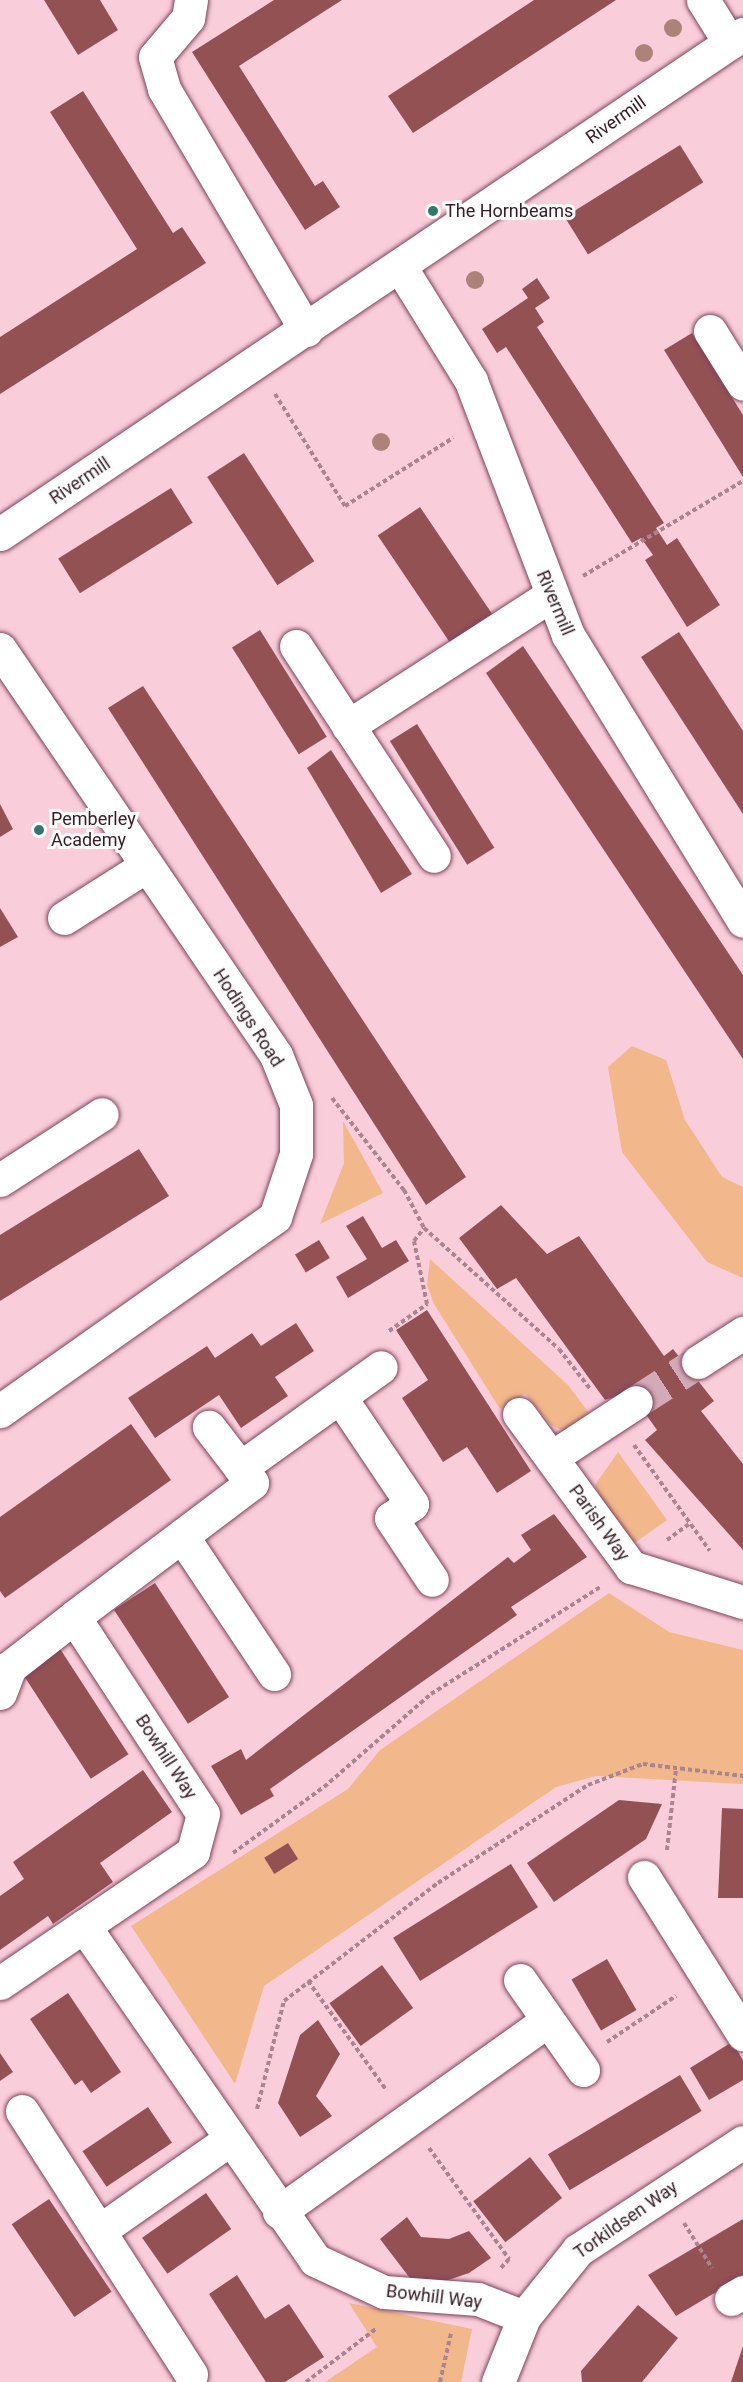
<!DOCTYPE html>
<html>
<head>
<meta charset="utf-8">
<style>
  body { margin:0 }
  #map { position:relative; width:743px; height:2382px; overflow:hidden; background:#facddb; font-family:Roboto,sans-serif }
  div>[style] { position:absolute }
  .green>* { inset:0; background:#f2b78b }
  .building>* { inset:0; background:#945154; transform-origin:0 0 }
  .minor-tunnel>* { height:33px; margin-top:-16.5px; transform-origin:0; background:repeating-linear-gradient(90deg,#d3aab7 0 33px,transparent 0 49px) }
  .path>* { height:4px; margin-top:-2px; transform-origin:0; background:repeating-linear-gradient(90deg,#aa8490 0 4.5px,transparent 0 7.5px) }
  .roads { filter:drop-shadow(0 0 2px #7f4258) drop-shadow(0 0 2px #7f4258) }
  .minor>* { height:33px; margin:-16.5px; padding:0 16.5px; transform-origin:16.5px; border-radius:16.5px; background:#fff }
  .trees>* { width:18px; height:18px; margin:-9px; border-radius:50%; background:#ae8377 }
  .dots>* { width:16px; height:16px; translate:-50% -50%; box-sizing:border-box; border:3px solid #fcfcfc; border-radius:50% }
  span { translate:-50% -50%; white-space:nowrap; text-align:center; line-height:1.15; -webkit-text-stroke:6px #fcfcfc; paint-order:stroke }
  .street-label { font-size:18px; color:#371c25 }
  .poi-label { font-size:18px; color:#371c25 }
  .left { translate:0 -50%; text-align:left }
</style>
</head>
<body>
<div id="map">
  <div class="green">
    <div style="clip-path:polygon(632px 1046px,666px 1060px,685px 1120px,722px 1177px,743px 1187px,743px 1278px,707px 1262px,622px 1152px,608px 1067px)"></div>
    <div style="clip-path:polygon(343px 1121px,383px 1193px,320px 1224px,344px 1163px)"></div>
    <div style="clip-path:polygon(430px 1259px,568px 1385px,598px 1425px,568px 1433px,551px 1425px,525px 1394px,500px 1409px,434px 1304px,427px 1285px)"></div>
    <div style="clip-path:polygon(618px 1452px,667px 1520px,633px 1544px,605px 1508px,595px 1485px)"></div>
    <div style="clip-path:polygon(609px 1593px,669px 1632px,743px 1650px,743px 1784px,596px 1776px,556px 1787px,264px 1986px,235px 2084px,131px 1926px,348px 1789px,380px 1750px)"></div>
    <div style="clip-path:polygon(349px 2303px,472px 2329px,461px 2382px,325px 2382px,377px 2347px)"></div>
  </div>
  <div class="building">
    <div style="clip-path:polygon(44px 0,100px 0,118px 30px,78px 55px)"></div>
    <div style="clip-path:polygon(274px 0,342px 0,239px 66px,315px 186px,323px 181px,340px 207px,305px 230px,192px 52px)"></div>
    <div style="clip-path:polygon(534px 0,616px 0,413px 133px,388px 96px)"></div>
    <div style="clip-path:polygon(83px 91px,173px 233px,182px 227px,206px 263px,0 394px,0 337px,137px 249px,50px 112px)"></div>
    <div style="left:680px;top:145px;width:44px;height:136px;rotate:58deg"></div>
    <div style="clip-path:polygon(537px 278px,550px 298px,535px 308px,544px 322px,537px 327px,664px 523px,656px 528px,667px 545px,677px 538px,720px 605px,687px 627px,645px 560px,653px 555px,641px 538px,632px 543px,506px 347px,497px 353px,482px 329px,528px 298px,522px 289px)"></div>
    <div style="clip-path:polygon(692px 333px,743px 415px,743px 477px,664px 350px)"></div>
    <div style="left:244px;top:453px;width:129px;height:44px;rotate:57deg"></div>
    <div style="left:171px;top:488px;width:41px;height:133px;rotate:58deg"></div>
    <div style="left:420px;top:507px;width:139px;height:51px;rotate:56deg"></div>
    <div style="left:260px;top:630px;width:126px;height:33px;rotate:58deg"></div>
    <div style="clip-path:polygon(679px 632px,743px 731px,743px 814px,641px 657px)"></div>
    <div style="clip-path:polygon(523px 646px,743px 975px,743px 1059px,486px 673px)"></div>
    <div style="clip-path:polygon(143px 686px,466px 1177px,426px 1205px,108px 708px)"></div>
    <div style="left:417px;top:724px;width:146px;height:32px;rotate:58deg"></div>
    <div style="clip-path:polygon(331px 750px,412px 874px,381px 893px,307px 768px)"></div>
    <div style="clip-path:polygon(0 804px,13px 829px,0 837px)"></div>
    <div style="clip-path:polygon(0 908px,18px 937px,0 947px)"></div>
    <div style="clip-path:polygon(139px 1149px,169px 1196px,0 1301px,0 1235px)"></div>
    <div style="clip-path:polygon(501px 1205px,547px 1254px,579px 1236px,664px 1356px,673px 1349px,714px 1401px,701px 1411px,743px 1464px,743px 1550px,645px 1440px,657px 1430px,630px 1392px,605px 1400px,516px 1278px,497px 1289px,459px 1238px)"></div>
    <div style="clip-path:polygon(363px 1216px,382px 1248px,396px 1240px,409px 1261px,348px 1298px,336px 1277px,367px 1259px,346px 1226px)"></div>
    <div style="left:319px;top:1240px;width:21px;height:28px;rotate:59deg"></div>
    <div style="clip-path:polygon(427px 1310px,531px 1471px,497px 1493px,467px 1447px,443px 1462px,402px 1398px,428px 1380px,396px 1330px)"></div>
    <div style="clip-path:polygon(296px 1323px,314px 1351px,275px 1377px,288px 1396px,241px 1428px,219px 1395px,155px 1438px,128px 1398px,207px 1346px,215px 1358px,252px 1333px,261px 1346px)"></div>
    <div style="clip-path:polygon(131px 1424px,171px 1480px,5px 1598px,0 1591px,0 1517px)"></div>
    <div style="clip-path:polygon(554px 1514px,587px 1557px,511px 1607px,517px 1615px,270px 1789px,274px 1796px,241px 1815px,211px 1766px,241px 1749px,246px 1760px,508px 1557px,514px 1563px,531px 1550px,521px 1535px)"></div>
    <div style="left:155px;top:1583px;width:136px;height:49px;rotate:57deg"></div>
    <div style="left:55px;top:1641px;width:135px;height:45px;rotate:57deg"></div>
    <div style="clip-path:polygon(143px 1770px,172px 1812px,100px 1863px,113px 1882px,53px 1924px,48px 1916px,0 1950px,0 1896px,24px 1879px,13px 1862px)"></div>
    <div style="clip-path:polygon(619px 1800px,662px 1804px,646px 1839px,554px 1902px,527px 1863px)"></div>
    <div style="clip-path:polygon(722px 1808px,743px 1809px,743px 1898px,718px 1898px)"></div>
    <div style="left:288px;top:1843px;width:19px;height:28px;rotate:58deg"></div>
    <div style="left:511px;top:1864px;width:51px;height:139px;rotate:58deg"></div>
    <div style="left:607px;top:1959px;width:59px;height:41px;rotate:60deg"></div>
    <div style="left:382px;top:1965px;width:53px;height:65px;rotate:54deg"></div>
    <div style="clip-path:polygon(68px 1993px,121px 2072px,91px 2093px,82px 2080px,75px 2085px,30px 2019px)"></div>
    <div style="clip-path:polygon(318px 2020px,340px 2054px,316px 2096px,332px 2116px,300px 2137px,278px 2103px,300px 2035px)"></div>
    <div style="clip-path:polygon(732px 2042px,743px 2060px,743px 2080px,709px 2100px,690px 2068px)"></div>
    <div style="clip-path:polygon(0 2053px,13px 2072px,0 2081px)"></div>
    <div style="left:680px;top:2075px;width:42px;height:154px;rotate:59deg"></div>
    <div style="left:148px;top:2107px;width:43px;height:79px;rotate:56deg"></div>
    <div style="left:530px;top:2157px;width:52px;height:72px;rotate:52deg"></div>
    <div style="left:206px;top:2193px;width:44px;height:78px;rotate:55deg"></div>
    <div style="left:49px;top:2199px;width:112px;height:45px;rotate:56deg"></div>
    <div style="clip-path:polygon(407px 2217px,421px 2237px,449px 2239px,469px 2231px,491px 2258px,469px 2273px,419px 2290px,380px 2239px)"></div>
    <div style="clip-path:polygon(743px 2219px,743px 2276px,676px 2316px,648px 2275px)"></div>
    <div style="clip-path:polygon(237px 2275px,265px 2319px,289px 2304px,324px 2357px,285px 2382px,266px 2382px,209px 2294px)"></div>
    <div style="clip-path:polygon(638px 2305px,678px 2338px,642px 2382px,582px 2382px,581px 2371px)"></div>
    <div style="clip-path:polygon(743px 2346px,743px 2382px,731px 2382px)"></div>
  </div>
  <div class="minor-tunnel">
    <div style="left:636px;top:1402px;width:74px;rotate:-32.8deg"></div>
  </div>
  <div class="path">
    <div style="left:275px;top:394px;width:132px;rotate:58deg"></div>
    <div style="left:345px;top:506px;width:128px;rotate:-32.2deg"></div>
    <div style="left:583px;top:576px;width:186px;rotate:-30.7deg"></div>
    <div style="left:332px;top:1098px;width:117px;rotate:52deg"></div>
    <div style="left:404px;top:1190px;width:43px;rotate:62.2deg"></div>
    <div style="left:424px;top:1228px;width:181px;rotate:41.9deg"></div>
    <div style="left:559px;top:1349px;width:52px;rotate:52deg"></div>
    <div style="left:389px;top:1331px;width:47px;rotate:-35.4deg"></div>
    <div style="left:427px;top:1304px;width:64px;rotate:-101.7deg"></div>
    <div style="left:414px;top:1241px;width:16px;rotate:-52deg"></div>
    <div style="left:634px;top:1445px;width:130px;rotate:54.4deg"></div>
    <div style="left:667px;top:1540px;width:27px;rotate:-36deg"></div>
    <div style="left:667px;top:1850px;width:82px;rotate:-83.7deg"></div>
    <div style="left:233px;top:1853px;width:112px;rotate:-36deg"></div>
    <div style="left:324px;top:1787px;width:142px;rotate:-41deg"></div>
    <div style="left:431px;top:1694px;width:200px;rotate:-32.3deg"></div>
    <div style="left:308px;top:1981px;width:135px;rotate:54.3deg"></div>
    <div style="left:607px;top:2042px;width:83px;rotate:-33.7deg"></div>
    <div style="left:257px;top:2109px;width:111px;rotate:-76deg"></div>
    <div style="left:284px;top:2001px;width:194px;rotate:-37.5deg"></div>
    <div style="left:438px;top:1883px;width:179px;rotate:-33.2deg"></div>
    <div style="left:588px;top:1785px;width:59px;rotate:-20.9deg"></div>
    <div style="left:643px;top:1764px;width:101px;rotate:6.8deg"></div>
    <div style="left:429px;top:2148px;width:137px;rotate:54.2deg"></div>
    <div style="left:509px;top:2259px;width:12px;rotate:132deg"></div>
    <div style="left:684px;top:2223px;width:53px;rotate:58.1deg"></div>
    <div style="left:306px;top:2382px;width:89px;rotate:-37.3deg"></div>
    <div style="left:440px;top:2382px;width:50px;rotate:-77.3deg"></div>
  </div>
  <div class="roads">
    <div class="minor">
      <div style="left:191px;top:0;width:18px;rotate:99deg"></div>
      <div style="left:188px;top:18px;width:51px;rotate:130.2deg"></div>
      <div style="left:155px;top:57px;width:33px;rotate:74deg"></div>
      <div style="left:164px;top:89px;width:280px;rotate:59.5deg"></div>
      <div style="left:703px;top:0;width:49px;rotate:58.2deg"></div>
      <div style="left:401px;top:268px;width:133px;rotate:58.2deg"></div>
      <div style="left:471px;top:381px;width:272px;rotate:69.1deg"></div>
      <div style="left:568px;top:635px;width:335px;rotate:58.5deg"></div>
      <div style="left:710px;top:331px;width:62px;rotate:58.1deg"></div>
      <div style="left:0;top:534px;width:896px;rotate:-33.94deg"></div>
      <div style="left:296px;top:646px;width:251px;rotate:56.7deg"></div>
      <div style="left:0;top:649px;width:491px;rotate:55.8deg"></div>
      <div style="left:276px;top:1055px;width:54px;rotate:68.2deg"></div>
      <div style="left:296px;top:1105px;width:49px;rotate:90deg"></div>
      <div style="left:296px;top:1154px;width:66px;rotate:108.4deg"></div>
      <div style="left:275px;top:1217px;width:337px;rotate:144.8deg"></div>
      <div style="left:348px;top:726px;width:242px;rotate:-32.8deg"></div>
      <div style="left:64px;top:918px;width:97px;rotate:-32.4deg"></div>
      <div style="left:0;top:1180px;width:121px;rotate:-32.9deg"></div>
      <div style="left:698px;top:1362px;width:54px;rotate:-32.8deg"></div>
      <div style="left:340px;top:1397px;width:129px;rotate:56.1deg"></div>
      <div style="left:412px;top:1504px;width:25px;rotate:146deg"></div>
      <div style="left:391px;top:1518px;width:74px;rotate:56.5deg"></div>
      <div style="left:519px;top:1414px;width:190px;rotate:53.8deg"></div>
      <div style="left:631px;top:1567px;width:117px;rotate:17.4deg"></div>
      <div style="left:552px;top:1457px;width:100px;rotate:-33.2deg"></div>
      <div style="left:240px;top:1468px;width:173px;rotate:-35.6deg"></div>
      <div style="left:182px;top:1536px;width:166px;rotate:56.3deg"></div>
      <div style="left:74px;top:1617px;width:223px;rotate:-37deg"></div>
      <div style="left:252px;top:1483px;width:71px;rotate:-127.5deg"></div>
      <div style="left:0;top:1693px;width:28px;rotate:-69deg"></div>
      <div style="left:10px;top:1667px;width:81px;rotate:-38deg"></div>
      <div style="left:74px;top:1617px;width:235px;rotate:56.8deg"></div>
      <div style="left:203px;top:1814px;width:39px;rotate:105deg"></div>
      <div style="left:193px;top:1852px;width:132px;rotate:145.8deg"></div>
      <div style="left:84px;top:1926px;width:406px;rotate:55.3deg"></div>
      <div style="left:315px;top:2260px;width:76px;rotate:24.9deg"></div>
      <div style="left:384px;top:2292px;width:94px;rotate:4.3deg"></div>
      <div style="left:478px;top:2299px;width:49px;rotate:21.4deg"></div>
      <div style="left:644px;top:1877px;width:186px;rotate:57.8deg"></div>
      <div style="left:520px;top:1980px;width:110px;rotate:55deg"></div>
      <div style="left:0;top:1983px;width:102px;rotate:-34.2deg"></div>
      <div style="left:22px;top:2111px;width:313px;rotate:57.3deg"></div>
      <div style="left:279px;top:2212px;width:329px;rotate:-35.5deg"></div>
      <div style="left:99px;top:2231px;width:159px;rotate:-35deg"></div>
      <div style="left:731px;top:2299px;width:14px;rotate:-30deg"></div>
      <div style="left:498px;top:2382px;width:70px;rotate:-68.2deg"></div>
      <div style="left:524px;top:2317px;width:86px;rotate:-51.1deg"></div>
      <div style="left:578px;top:2250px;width:197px;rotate:-33.2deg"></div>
    </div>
  </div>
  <div class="trees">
    <div style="left:673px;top:28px"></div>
    <div style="left:644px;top:53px"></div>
    <div style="left:475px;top:280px"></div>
    <div style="left:381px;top:442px"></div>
  </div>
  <div class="dots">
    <div style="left:433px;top:211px;background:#347769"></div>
    <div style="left:39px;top:830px;background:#347769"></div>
  </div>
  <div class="street-label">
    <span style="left:616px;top:120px;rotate:-35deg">Rivermill</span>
    <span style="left:80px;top:481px;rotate:-34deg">Rivermill</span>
    <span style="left:555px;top:603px;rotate:67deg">Rivermill</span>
    <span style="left:248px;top:1018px;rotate:57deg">Hodings Road</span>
    <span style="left:599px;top:1523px;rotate:54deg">Parish Way</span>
    <span style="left:166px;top:1757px;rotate:57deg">Bowhill Way</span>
    <span style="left:626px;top:2220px;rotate:-35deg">Torkildsen Way</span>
    <span style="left:434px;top:2297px;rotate:7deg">Bowhill Way</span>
  </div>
  <div class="poi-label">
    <span class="left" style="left:445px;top:211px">The Hornbeams</span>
    <span class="left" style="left:51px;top:830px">Pemberley<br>Academy</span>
  </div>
</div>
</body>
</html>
